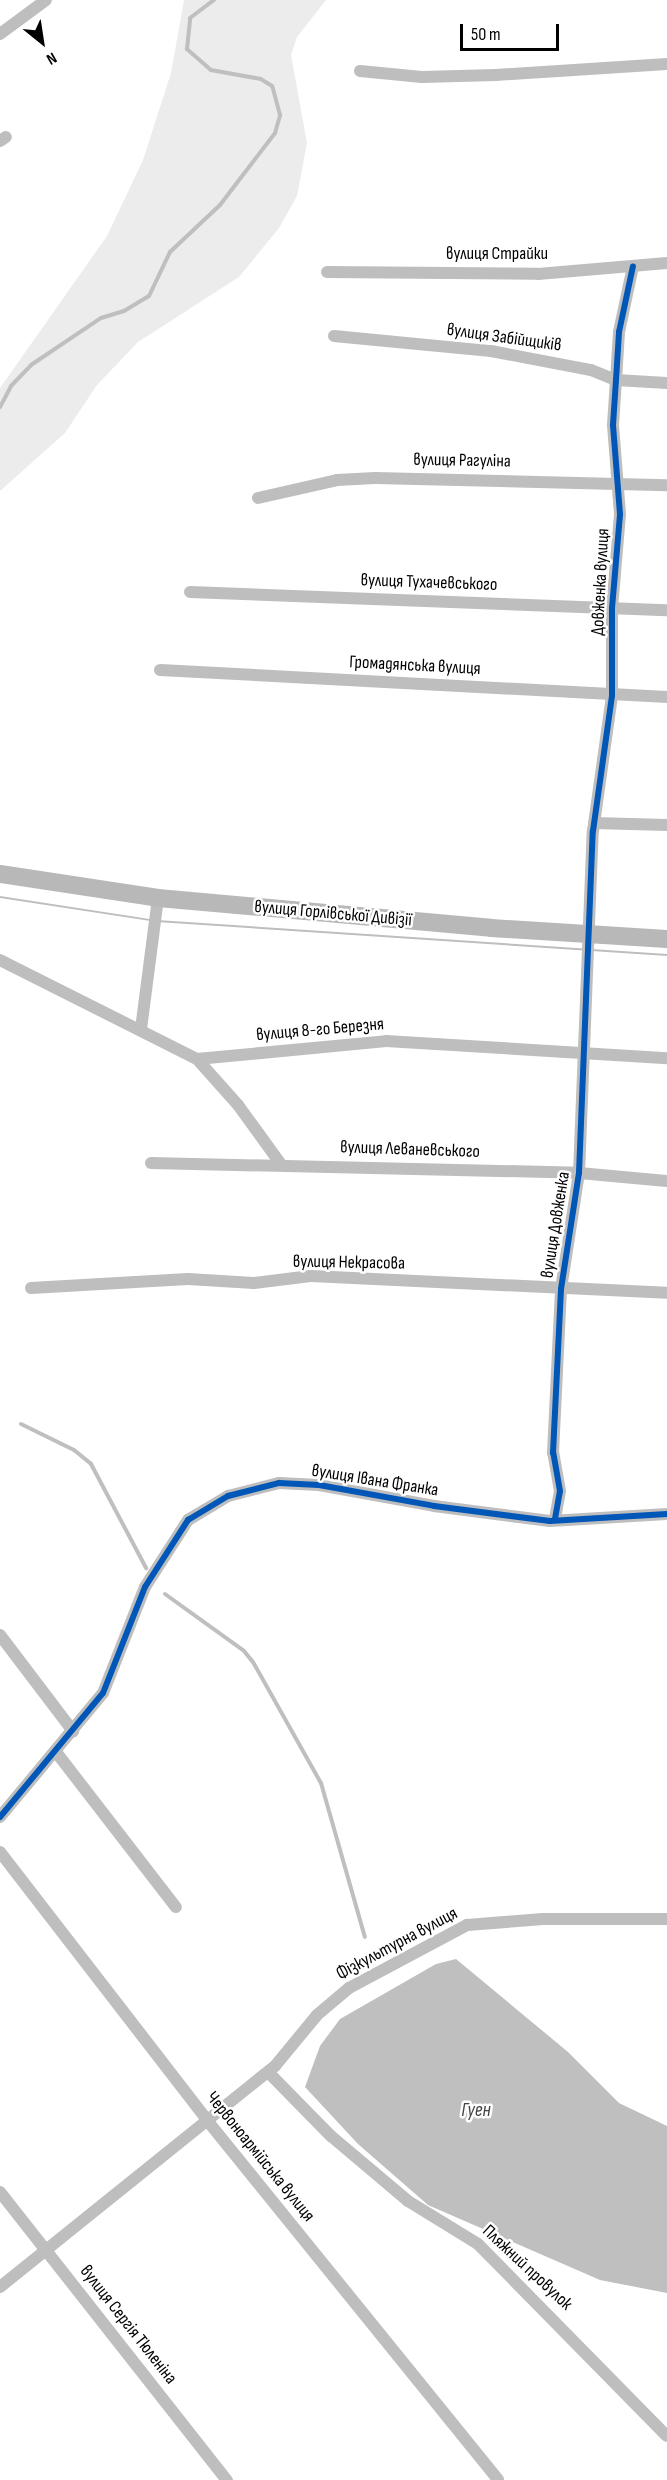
<!DOCTYPE html>
<html>
<head>
<meta charset="utf-8">
<style>
  body { margin:0 }
  #map { position:relative; width:667px; height:2480px; overflow:hidden; background:#fff; font-family:"Sofia Sans Condensed",sans-serif }
  div>[style] { position:absolute }
  .green>* { inset:0; background:#ececec }
  .water>* { inset:0; background:#bfbfbf }
  .stream>* { height:4px; margin:-2px; padding:0 2px; transform-origin:2px; border-radius:2px; background:#bfbfbf }
  .minor>* { height:12px; margin:-6px; padding:0 6px; transform-origin:6px; border-radius:6px; background:#bebebe }
  .secondary>* { height:18px; margin:-9px; padding:0 9px; transform-origin:9px; border-radius:9px; background:#b8b8b8 }
  .tram>* { height:1.5px; margin:-0.75px; padding:0 0.75px; transform-origin:0.75px; border-radius:0.75px; background:#bebebe }
  .cycleway>* { height:6px; margin:-3px; padding:0 3px; transform-origin:3px; border-radius:3px; background:#0057b8 }
  span { translate:-50% -50%; white-space:nowrap; text-align:center; line-height:1.15; -webkit-text-stroke:5px #fff; paint-order:stroke }
  .street-label { font-size:18px; color:#000 }
  .water-label { font-size:20px; color:#444; font-style:italic }
  .north { position:absolute; left:12px; top:12px; width:60px; height:60px; -webkit-text-stroke:4px #fff; paint-order:stroke; rotate:150deg; font-size:16px; font-weight:700; line-height:24px; text-align:center; color:#000 }
  .north::after { content:''; display:block; margin:auto; width:21px; height:27px; background:#000; clip-path:polygon(50% 0,100% 100%,50% 72%,0 100%) }
  .scale { position:absolute; left:460px; top:24px; width:99px; height:27px; box-sizing:border-box; border:3px solid #000; border-top:0; padding-left:8px; font-size:18px; line-height:21px; white-space:nowrap; color:#000; -webkit-text-stroke:4px #fff; paint-order:stroke }
</style>
</head>
<body>
<div id="map">
  <div class="green">
    <div style="clip-path:polygon(184px 0,326px 0,297px 37px,291px 55px,307px 143px,297px 196px,279px 228px,239px 277px,138px 342px,97px 385px,65px 433px,0 491px,0 388px,107px 236px,143px 160px,171px 73px)"></div>
  </div>
  <div class="water">
    <div style="clip-path:polygon(456px 1959px,568px 2052px,619px 2103px,667px 2126px,667px 2293px,600px 2280px,428px 2205px,358px 2144px,305px 2087px,320px 2046px,340px 2019px,436px 1964px)"></div>
  </div>
  <div class="stream">
    <div style="left:0;top:407px;width:24px;rotate:-62deg"></div>
    <div style="left:11px;top:386px;width:29px;rotate:-46deg"></div>
    <div style="left:31px;top:365px;width:84px;rotate:-33.9deg"></div>
    <div style="left:101px;top:318px;width:24px;rotate:-17deg"></div>
    <div style="left:124px;top:311px;width:29px;rotate:-31deg"></div>
    <div style="left:149px;top:296px;width:49px;rotate:-64.5deg"></div>
    <div style="left:170px;top:252px;width:69px;rotate:-43.2deg"></div>
    <div style="left:220px;top:205px;width:91px;rotate:-52.6deg"></div>
    <div style="left:275px;top:133px;width:19px;rotate:-74deg"></div>
    <div style="left:280px;top:115px;width:30px;rotate:-105deg"></div>
    <div style="left:272px;top:86px;width:13px;rotate:-148deg"></div>
    <div style="left:261px;top:79px;width:51px;rotate:-169.8deg"></div>
    <div style="left:211px;top:70px;width:32px;rotate:-139deg"></div>
    <div style="left:187px;top:49px;width:31px;rotate:-84deg"></div>
    <div style="left:190px;top:18px;width:30px;rotate:-37deg"></div>
    <div style="left:21px;top:1424px;width:59px;rotate:26.1deg"></div>
    <div style="left:74px;top:1450px;width:22px;rotate:39deg"></div>
    <div style="left:91px;top:1464px;width:118px;rotate:62.1deg"></div>
    <div style="left:165px;top:1594px;width:97px;rotate:35.8deg"></div>
    <div style="left:244px;top:1651px;width:14px;rotate:51deg"></div>
    <div style="left:253px;top:1662px;width:139px;rotate:60.7deg"></div>
    <div style="left:321px;top:1783px;width:160px;rotate:74.1deg"></div>
  </div>
  <div class="minor">
    <div style="left:0;top:34px;width:57px;rotate:-36.5deg"></div>
    <div style="left:360px;top:71px;width:62px;rotate:5.5deg"></div>
    <div style="left:422px;top:77px;width:74px;rotate:-1.5deg"></div>
    <div style="left:496px;top:75px;width:171px;rotate:-3.7deg"></div>
    <div style="left:0;top:141px;width:7px;rotate:-34deg"></div>
    <div style="left:327px;top:272px;width:211px;rotate:0.5deg"></div>
    <div style="left:538px;top:274px;width:129px;rotate:-4.9deg"></div>
    <div style="left:334px;top:336px;width:158px;rotate:5.5deg"></div>
    <div style="left:491px;top:351px;width:102px;rotate:10.8deg"></div>
    <div style="left:591px;top:370px;width:27px;rotate:22deg"></div>
    <div style="left:616px;top:380px;width:51px;rotate:3.4deg"></div>
    <div style="left:258px;top:498px;width:81px;rotate:-12.8deg"></div>
    <div style="left:337px;top:480px;width:38px;rotate:-3deg"></div>
    <div style="left:375px;top:478px;width:292px;rotate:1.4deg"></div>
    <div style="left:190px;top:592px;width:477px;rotate:2.2deg"></div>
    <div style="left:160px;top:670px;width:508px;rotate:3.05deg"></div>
    <div style="left:594px;top:823px;width:73px;rotate:1.6deg"></div>
    <div style="left:0;top:960px;width:220px;rotate:26.7deg"></div>
    <div style="left:197px;top:1059px;width:190px;rotate:-5.4deg"></div>
    <div style="left:386px;top:1041px;width:282px;rotate:3.5deg"></div>
    <div style="left:141px;top:1029px;width:132px;rotate:-82.6deg"></div>
    <div style="left:197px;top:1059px;width:62px;rotate:48.3deg"></div>
    <div style="left:238px;top:1105px;width:72px;rotate:54.1deg"></div>
    <div style="left:151px;top:1163px;width:428px;rotate:1.3deg"></div>
    <div style="left:579px;top:1173px;width:88px;rotate:5.2deg"></div>
    <div style="left:31px;top:1288px;width:157px;rotate:-3.3deg"></div>
    <div style="left:188px;top:1279px;width:66px;rotate:3.5deg"></div>
    <div style="left:254px;top:1283px;width:57px;rotate:-7deg"></div>
    <div style="left:311px;top:1276px;width:356px;rotate:2.7deg"></div>
    <div style="left:555px;top:1519px;width:28px;rotate:-80deg"></div>
    <div style="left:560px;top:1491px;width:39px;rotate:-100deg"></div>
    <div style="left:553px;top:1453px;width:164px;rotate:-87.2deg"></div>
    <div style="left:561px;top:1289px;width:117px;rotate:-81.2deg"></div>
    <div style="left:579px;top:1173px;width:342px;rotate:-87.7deg"></div>
    <div style="left:593px;top:831px;width:137px;rotate:-82deg"></div>
    <div style="left:612px;top:695px;width:87px;rotate:-90deg"></div>
    <div style="left:612px;top:608px;width:94px;rotate:-85.1deg"></div>
    <div style="left:620px;top:514px;width:89px;rotate:-94.5deg"></div>
    <div style="left:613px;top:425px;width:45px;rotate:-86.2deg"></div>
    <div style="left:616px;top:380px;width:48px;rotate:-86.4deg"></div>
    <div style="left:619px;top:332px;width:67px;rotate:-78deg"></div>
    <div style="left:0;top:1635px;width:121px;rotate:52.8deg"></div>
    <div style="left:56px;top:1752px;width:196px;rotate:52.3deg"></div>
    <div style="left:0;top:1817px;width:161px;rotate:-50.3deg"></div>
    <div style="left:103px;top:1693px;width:114px;rotate:-68.4deg"></div>
    <div style="left:145px;top:1587px;width:80px;rotate:-57.3deg"></div>
    <div style="left:188px;top:1520px;width:47px;rotate:-31deg"></div>
    <div style="left:228px;top:1496px;width:53px;rotate:-14.3deg"></div>
    <div style="left:279px;top:1483px;width:40px;rotate:2.9deg"></div>
    <div style="left:319px;top:1485px;width:117px;rotate:10.3deg"></div>
    <div style="left:434px;top:1506px;width:117px;rotate:7.4deg"></div>
    <div style="left:550px;top:1521px;width:117px;rotate:-3.4deg"></div>
    <div style="left:0;top:1852px;width:337px;rotate:52.3deg"></div>
    <div style="left:206px;top:2119px;width:464px;rotate:51deg"></div>
    <div style="left:268px;top:2072px;width:90px;rotate:45.5deg"></div>
    <div style="left:331px;top:2136px;width:101px;rotate:40.2deg"></div>
    <div style="left:408px;top:2201px;width:82px;rotate:31.6deg"></div>
    <div style="left:478px;top:2244px;width:269px;rotate:45.5deg"></div>
    <div style="left:0;top:2192px;width:367px;rotate:51.8deg"></div>
    <div style="left:0;top:2287px;width:353px;rotate:-38.8deg"></div>
    <div style="left:275px;top:2066px;width:66px;rotate:-50.5deg"></div>
    <div style="left:317px;top:2015px;width:42px;rotate:-40.2deg"></div>
    <div style="left:349px;top:1988px;width:134px;rotate:-28.1deg"></div>
    <div style="left:467px;top:1925px;width:76px;rotate:-4.5deg"></div>
    <div style="left:543px;top:1919px;width:124px"></div>
  </div>
  <div class="secondary">
    <div style="left:0;top:874px;width:160px;rotate:8.6deg"></div>
    <div style="left:158px;top:898px;width:334px;rotate:5.1deg"></div>
    <div style="left:491px;top:928px;width:176px;rotate:3.6deg"></div>
  </div>
  <div class="tram">
    <div style="left:0;top:897px;width:159px;rotate:8.7deg"></div>
    <div style="left:157px;top:921px;width:511px;rotate:3.81deg"></div>
  </div>
  <div class="cycleway">
    <div style="left:555px;top:1519px;width:28px;rotate:-80deg"></div>
    <div style="left:560px;top:1491px;width:39px;rotate:-100deg"></div>
    <div style="left:553px;top:1453px;width:164px;rotate:-87.2deg"></div>
    <div style="left:561px;top:1289px;width:117px;rotate:-81.2deg"></div>
    <div style="left:579px;top:1173px;width:342px;rotate:-87.7deg"></div>
    <div style="left:593px;top:831px;width:137px;rotate:-82deg"></div>
    <div style="left:612px;top:695px;width:87px;rotate:-90deg"></div>
    <div style="left:612px;top:608px;width:94px;rotate:-85.1deg"></div>
    <div style="left:620px;top:514px;width:89px;rotate:-94.5deg"></div>
    <div style="left:613px;top:425px;width:45px;rotate:-86.2deg"></div>
    <div style="left:616px;top:380px;width:48px;rotate:-86.4deg"></div>
    <div style="left:619px;top:332px;width:67px;rotate:-78deg"></div>
    <div style="left:0;top:1817px;width:161px;rotate:-50.3deg"></div>
    <div style="left:103px;top:1693px;width:114px;rotate:-68.4deg"></div>
    <div style="left:145px;top:1587px;width:80px;rotate:-57.3deg"></div>
    <div style="left:188px;top:1520px;width:47px;rotate:-31deg"></div>
    <div style="left:228px;top:1496px;width:53px;rotate:-14.3deg"></div>
    <div style="left:279px;top:1483px;width:40px;rotate:2.9deg"></div>
    <div style="left:319px;top:1485px;width:117px;rotate:10.3deg"></div>
    <div style="left:434px;top:1506px;width:117px;rotate:7.4deg"></div>
    <div style="left:550px;top:1521px;width:117px;rotate:-3.4deg"></div>
  </div>
  <div class="street-label">
    <span style="left:497px;top:254px">вулиця Страйки</span>
    <span style="left:504px;top:338px;rotate:8deg">вулиця Забійщиків</span>
    <span style="left:462px;top:461px;rotate:1deg">вулиця Рагуліна</span>
    <span style="left:601px;top:582px;rotate:-87deg">Довженка вулиця</span>
    <span style="left:429px;top:583px;rotate:2deg">вулиця Тухачевського</span>
    <span style="left:415px;top:666px;rotate:3deg">Громадянська вулиця</span>
    <span style="left:333px;top:914px;rotate:5deg">вулиця Горлівської Дивізії</span>
    <span style="left:320px;top:1030px;rotate:-5deg">вулиця 8-го Березня</span>
    <span style="left:410px;top:1150px;rotate:2deg">вулиця Леваневського</span>
    <span style="left:556px;top:1225px;rotate:-81deg">вулиця Довженка</span>
    <span style="left:349px;top:1263px;rotate:1deg">вулиця Некрасова</span>
    <span style="left:375px;top:1481px;rotate:9deg">вулиця Івана Франка</span>
    <span style="left:397px;top:1944px;rotate:-28deg">Фізкультурна вулиця</span>
    <span style="left:260px;top:2157px;rotate:51deg">Червоноармійська вулиця</span>
    <span style="left:527px;top:2268px;rotate:43deg">Пляжний провулок</span>
    <span style="left:128px;top:2325px;rotate:52deg">вулиця Сергія Тюленіна</span>
  </div>
  <div class="water-label">
    <span style="left:476px;top:2110px">Гуен</span>
  </div>
  <div class="north">N</div>
  <div class="scale">50 m</div>
</div>
</body>
</html>
